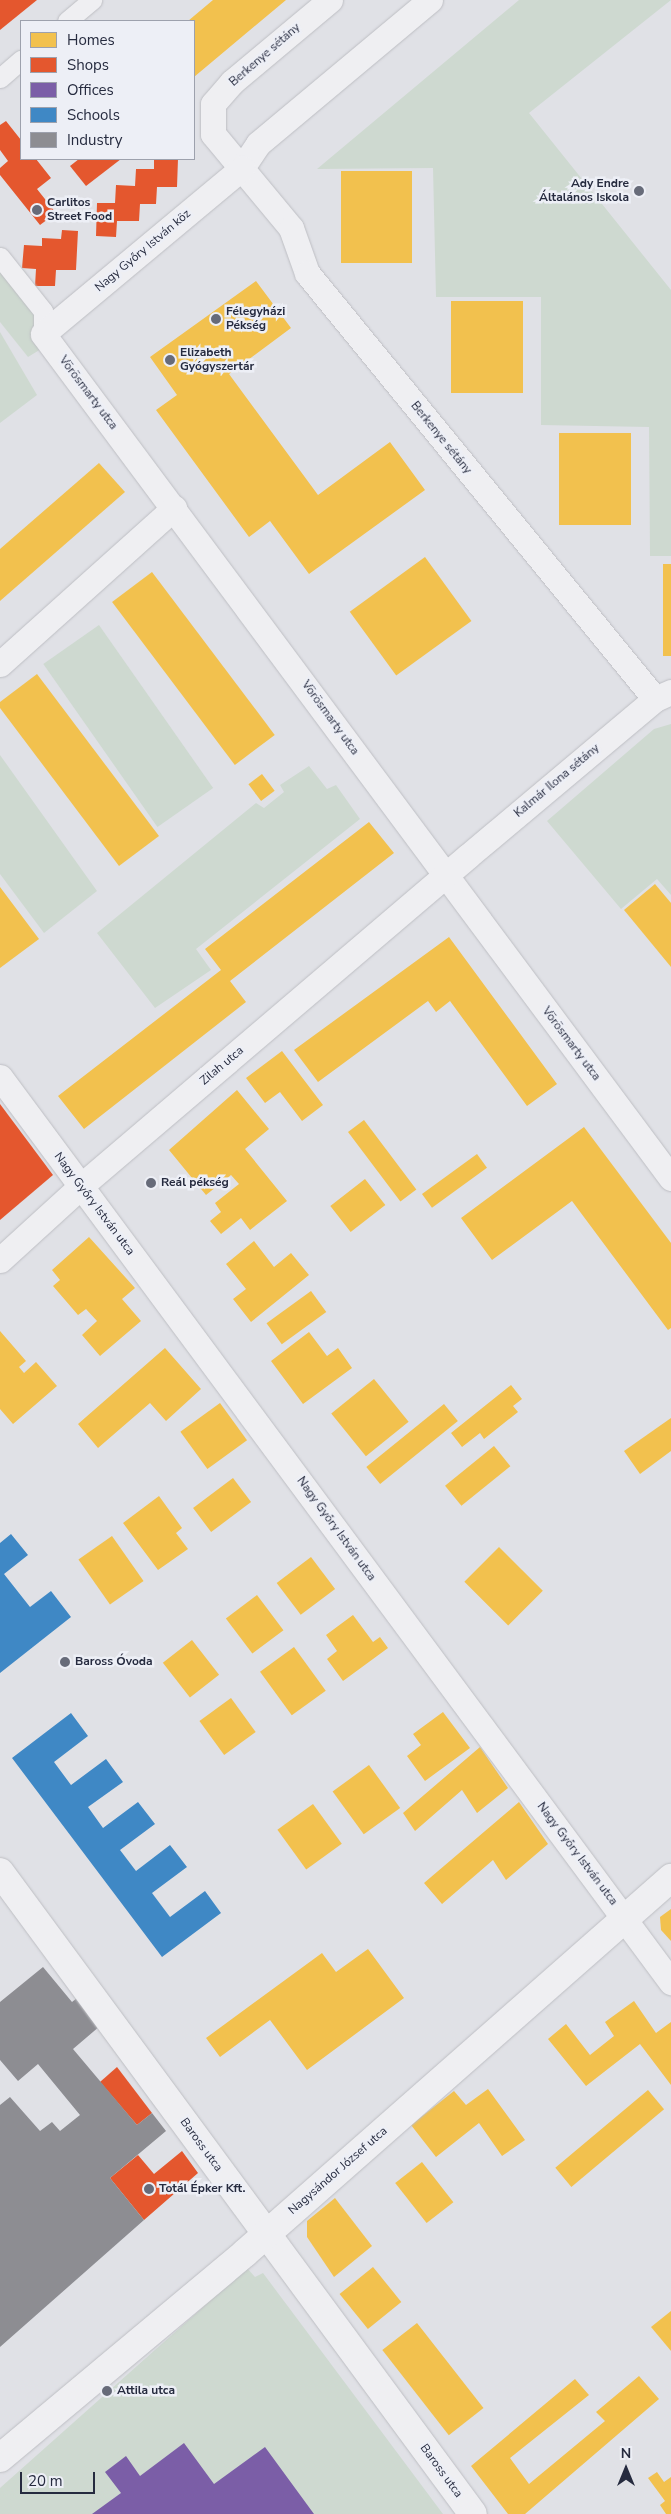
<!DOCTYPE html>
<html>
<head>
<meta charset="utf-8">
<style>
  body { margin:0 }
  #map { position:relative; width:671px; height:2514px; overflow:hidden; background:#e0e1e6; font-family:"Nunito Sans",sans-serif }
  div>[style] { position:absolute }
  .green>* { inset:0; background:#ced9d0; transform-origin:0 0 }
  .homes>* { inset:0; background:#f2c14e; transform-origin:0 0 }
  .shops>* { inset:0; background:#e4572e }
  .offices>* { inset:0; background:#7b5ea7 }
  .schools>* { inset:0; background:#3f88c5 }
  .industry>* { inset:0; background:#8d8d92 }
  .roads { filter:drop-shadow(0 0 1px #bdbec3) drop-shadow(0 0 1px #bdbec3) }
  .pedestrian>* { height:19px; margin:-9.5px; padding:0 9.5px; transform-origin:9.5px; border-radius:9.5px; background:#efeff2 }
  .minor>* { height:25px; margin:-12.5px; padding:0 12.5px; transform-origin:12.5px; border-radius:12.5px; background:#efeff2 }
  .tertiary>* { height:28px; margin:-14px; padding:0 14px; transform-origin:14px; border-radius:14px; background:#efeff2 }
  .dots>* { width:14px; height:14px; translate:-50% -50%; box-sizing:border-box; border:2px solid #edeff6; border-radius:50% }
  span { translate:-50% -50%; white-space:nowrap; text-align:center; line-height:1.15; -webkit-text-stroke:5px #edeff6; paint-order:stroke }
  .street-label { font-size:12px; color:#262b3f }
  .poi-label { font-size:12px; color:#262b3f; font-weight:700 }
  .right { translate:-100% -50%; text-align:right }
  .left { translate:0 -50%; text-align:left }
  .legend { position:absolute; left:20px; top:20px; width:175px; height:140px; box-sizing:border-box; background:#edeff6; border:1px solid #9da1ad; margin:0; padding:6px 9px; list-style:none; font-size:15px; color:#262b3f }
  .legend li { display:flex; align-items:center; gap:10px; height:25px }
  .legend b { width:25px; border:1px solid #9da1ad }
  .north { position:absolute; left:601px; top:2444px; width:50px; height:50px; -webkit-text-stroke:4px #edeff6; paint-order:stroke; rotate:0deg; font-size:14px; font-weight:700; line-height:20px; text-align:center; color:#262b3f }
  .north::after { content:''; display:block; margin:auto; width:18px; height:22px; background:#262b3f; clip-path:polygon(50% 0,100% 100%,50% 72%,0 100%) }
  .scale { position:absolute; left:20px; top:2472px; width:75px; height:22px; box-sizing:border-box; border:2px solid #262b3f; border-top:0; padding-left:6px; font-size:15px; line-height:18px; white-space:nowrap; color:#262b3f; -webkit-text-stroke:4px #edeff6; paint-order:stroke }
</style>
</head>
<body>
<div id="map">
  <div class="green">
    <div style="clip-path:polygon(519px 0,671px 0,529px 113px,671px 290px,671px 556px,650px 556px,649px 427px,541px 425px,541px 297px,436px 297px,433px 168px,317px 169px)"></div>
    <div style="clip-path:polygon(0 257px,43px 311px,41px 349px,28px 357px,0 322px)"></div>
    <div style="clip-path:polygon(0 332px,37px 395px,0 423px)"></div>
    <div style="left:99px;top:625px;width:199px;height:68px;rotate:55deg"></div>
    <div style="clip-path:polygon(671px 724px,671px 895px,657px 879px,621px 909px,547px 821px,654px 729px)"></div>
    <div style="clip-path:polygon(0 755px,97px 891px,44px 933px,0 874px)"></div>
    <div style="clip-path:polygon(309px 766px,327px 789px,336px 785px,360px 819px,196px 949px,211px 970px,155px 1008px,97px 933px,256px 803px,264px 808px,284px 792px,280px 785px)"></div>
    <div style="clip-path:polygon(247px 2268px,255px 2277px,263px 2273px,443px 2514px,0 2514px,0 2488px)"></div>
  </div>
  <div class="homes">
    <div style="clip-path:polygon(213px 0,286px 0,194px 77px,194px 21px,188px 21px)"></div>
    <div style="left:341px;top:171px;width:71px;height:92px"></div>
    <div style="clip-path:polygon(256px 281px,291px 328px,229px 374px,318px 495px,390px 442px,425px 490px,309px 574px,270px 521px,249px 537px,156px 410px,177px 395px,150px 357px)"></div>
    <div style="left:451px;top:301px;width:72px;height:92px"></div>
    <div style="left:559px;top:433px;width:72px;height:92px"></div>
    <div style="clip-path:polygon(99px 463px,125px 492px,0 601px,0 549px)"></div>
    <div style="left:425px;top:557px;width:79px;height:93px;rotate:54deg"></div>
    <div style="left:663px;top:564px;width:8px;height:92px"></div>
    <div style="left:152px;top:572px;width:204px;height:50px;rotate:53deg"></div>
    <div style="clip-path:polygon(37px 674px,159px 836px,119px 866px,0 708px,0 702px)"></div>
    <div style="left:262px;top:774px;width:21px;height:17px;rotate:53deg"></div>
    <div style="clip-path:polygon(369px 822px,394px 853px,230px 981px,246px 1002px,84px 1129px,58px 1096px,221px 970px,205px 949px)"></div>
    <div style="clip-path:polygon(655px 884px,671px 903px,671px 967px,624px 910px)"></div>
    <div style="clip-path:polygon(0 887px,39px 939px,0 968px)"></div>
    <div style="clip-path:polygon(449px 937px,557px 1084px,527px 1106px,450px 1001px,436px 1012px,428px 1001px,318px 1082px,294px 1050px)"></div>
    <div style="clip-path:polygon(282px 1051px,323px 1105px,302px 1121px,280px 1092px,265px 1103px,246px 1078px)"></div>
    <div style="clip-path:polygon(237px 1090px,269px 1129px,245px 1149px,287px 1201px,250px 1230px,241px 1218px,221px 1234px,210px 1221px,221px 1212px,215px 1203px,239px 1184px,231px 1175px,206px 1195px,169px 1150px)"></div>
    <div style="left:364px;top:1120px;width:87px;height:20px;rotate:53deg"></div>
    <div style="clip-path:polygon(584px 1127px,671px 1243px,671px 1328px,668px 1330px,572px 1201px,492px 1260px,461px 1218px)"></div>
    <div style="left:477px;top:1154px;width:17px;height:68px;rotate:54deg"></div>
    <div style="left:365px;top:1179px;width:33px;height:44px;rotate:52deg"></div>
    <div style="clip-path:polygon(89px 1237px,135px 1288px,122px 1299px,141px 1321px,100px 1356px,82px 1335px,97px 1321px,86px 1309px,78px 1315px,53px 1286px,60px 1280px,52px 1270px)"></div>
    <div style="clip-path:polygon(254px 1241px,274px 1267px,291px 1253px,309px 1275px,251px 1322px,233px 1299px,246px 1289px,226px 1264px)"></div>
    <div style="left:311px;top:1291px;width:26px;height:55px;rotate:54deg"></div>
    <div style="clip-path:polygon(0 1331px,26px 1361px,19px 1367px,24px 1373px,36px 1362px,57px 1386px,13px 1424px,0 1409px)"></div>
    <div style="clip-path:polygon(309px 1332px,327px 1356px,338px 1348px,352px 1368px,303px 1404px,271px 1361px)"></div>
    <div style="clip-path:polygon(165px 1348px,201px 1389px,166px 1421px,150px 1403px,98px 1448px,78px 1424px)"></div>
    <div style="left:374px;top:1379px;width:55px;height:55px;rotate:51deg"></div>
    <div style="clip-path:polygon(511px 1385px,522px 1399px,513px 1406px,518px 1412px,484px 1439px,480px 1433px,462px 1447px,451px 1433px)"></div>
    <div style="left:220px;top:1403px;width:46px;height:49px;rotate:54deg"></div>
    <div style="left:444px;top:1404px;width:22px;height:100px;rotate:51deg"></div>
    <div style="clip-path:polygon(671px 1418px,671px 1451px,640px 1474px,624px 1451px)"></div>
    <div style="left:494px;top:1446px;width:26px;height:63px;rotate:51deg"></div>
    <div style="left:233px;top:1478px;width:30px;height:50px;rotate:53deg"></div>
    <div style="clip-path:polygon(159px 1496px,182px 1528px,176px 1533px,188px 1549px,158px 1570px,123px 1523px)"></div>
    <div style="left:112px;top:1536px;width:55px;height:41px;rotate:55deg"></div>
    <div style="left:499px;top:1547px;width:62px;height:49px;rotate:45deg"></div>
    <div style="left:311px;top:1557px;width:40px;height:43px;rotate:53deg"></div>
    <div style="left:257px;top:1595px;width:44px;height:39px;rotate:53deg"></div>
    <div style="clip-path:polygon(353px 1615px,373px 1642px,380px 1637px,388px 1648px,343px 1681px,327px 1659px,337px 1651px,326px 1635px)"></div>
    <div style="left:192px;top:1640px;width:44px;height:37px;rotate:52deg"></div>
    <div style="left:294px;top:1647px;width:54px;height:42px;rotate:54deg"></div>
    <div style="left:231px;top:1698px;width:42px;height:39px;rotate:54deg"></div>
    <div style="clip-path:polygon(443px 1712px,470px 1748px,425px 1781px,407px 1756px,421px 1745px,413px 1734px)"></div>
    <div style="clip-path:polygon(480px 1747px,508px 1788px,477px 1813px,462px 1790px,415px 1831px,403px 1813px)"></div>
    <div style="left:369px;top:1765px;width:53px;height:45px;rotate:54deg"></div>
    <div style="clip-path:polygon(519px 1802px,548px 1844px,506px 1880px,493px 1860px,442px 1904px,424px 1883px)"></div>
    <div style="left:313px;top:1804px;width:49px;height:44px;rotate:54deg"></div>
    <div style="clip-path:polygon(671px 1909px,671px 1941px,661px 1930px,660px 1917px)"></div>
    <div style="clip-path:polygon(368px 1949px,404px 1998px,307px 2070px,270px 2020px,220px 2057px,206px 2038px,322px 1953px,336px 1972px)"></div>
    <div style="clip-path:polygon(634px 2001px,656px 2033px,671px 2022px,671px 2085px,640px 2044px,586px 2086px,548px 2039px,566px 2024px,590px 2055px,614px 2036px,605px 2022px)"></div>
    <div style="clip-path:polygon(488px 2089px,525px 2140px,502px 2156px,479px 2123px,436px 2157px,411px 2125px,454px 2091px,466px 2105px)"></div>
    <div style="left:648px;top:2090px;width:25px;height:121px;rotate:50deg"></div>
    <div style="left:422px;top:2162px;width:51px;height:34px;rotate:52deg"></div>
    <div style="clip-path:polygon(335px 2198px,372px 2246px,334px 2277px,307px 2237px,307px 2221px)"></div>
    <div style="left:373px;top:2267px;width:45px;height:43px;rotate:51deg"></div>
    <div style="clip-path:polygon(671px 2311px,671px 2351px,651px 2327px)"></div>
    <div style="left:417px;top:2323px;width:108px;height:44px;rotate:52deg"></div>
    <div style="clip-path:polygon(639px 2376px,659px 2399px,525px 2514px,508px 2514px,471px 2466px,575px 2379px,589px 2395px,510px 2458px,529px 2484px,605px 2421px,596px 2412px)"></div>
    <div style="clip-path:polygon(657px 2472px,664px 2482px,671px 2477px,671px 2514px,666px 2514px,660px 2505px,665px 2501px,648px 2478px)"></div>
  </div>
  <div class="shops">
    <div style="clip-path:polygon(0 0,37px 0,0 30px)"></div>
    <div style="clip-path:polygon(6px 121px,21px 140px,21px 159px,36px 159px,51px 178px,37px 189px,56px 213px,40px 225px,0 175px,0 168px,8px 161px,0 150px,0 125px)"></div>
    <div style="clip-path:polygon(79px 159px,121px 159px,86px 186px,70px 166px)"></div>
    <div style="clip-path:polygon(154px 159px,178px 159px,177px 187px,157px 187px,156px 204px,140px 204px,139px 221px,117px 221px,116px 237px,96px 236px,97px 203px,115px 203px,116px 185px,135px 186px,136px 169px,154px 169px)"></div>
    <div style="clip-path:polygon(62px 230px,78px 231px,76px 270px,56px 270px,55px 286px,35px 286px,36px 269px,22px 268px,24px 245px,42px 246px,42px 238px,61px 239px)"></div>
    <div style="clip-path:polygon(0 1104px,53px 1175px,0 1220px)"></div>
    <div style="clip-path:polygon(117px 2067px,152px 2113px,137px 2125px,100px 2082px)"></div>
    <div style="clip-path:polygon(182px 2151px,198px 2173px,144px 2220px,110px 2178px,138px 2155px,154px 2174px)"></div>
  </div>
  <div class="offices">
    <div style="clip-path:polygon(184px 2443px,214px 2484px,265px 2447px,314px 2514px,92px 2514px,121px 2493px,105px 2472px,126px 2456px,140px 2476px)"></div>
  </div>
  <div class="schools">
    <div style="clip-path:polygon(11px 1534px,28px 1555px,4px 1574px,30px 1607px,51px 1591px,71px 1617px,0 1673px,0 1543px)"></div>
    <div style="clip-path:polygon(71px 1713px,88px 1736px,54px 1762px,71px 1785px,106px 1759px,123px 1782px,88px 1807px,103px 1828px,138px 1802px,155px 1824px,120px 1850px,136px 1871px,170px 1845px,187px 1867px,152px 1893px,170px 1917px,205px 1891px,221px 1913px,162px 1957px,12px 1758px)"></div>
  </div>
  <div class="industry">
    <div style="clip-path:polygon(43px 1967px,72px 2002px,77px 1998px,100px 2026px,73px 2049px,137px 2125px,152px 2113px,166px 2131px,110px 2178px,144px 2220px,0 2347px,0 2105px,10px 2097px,40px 2131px,52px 2122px,60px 2131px,80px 2115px,38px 2064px,18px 2081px,0 2060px,0 2002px)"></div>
  </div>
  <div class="roads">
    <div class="pedestrian">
      <div style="left:67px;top:21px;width:33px;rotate:-40deg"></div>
      <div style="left:0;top:78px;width:28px;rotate:-41deg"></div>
      <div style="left:0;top:257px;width:69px;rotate:51.5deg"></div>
      <div style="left:43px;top:311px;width:23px;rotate:90deg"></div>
    </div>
    <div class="minor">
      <div style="left:330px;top:0;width:128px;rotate:140.1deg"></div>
      <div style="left:232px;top:82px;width:29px;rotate:131deg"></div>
      <div style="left:213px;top:104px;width:30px;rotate:90deg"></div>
      <div style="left:213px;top:134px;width:122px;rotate:50.3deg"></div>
      <div style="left:291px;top:228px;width:48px;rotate:70.4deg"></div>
      <div style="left:307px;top:273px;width:550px;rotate:50.75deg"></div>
      <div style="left:430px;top:0;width:224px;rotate:140.1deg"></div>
      <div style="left:258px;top:144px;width:29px;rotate:124deg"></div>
      <div style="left:242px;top:168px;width:259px;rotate:140.2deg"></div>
      <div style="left:43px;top:334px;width:1052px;rotate:53.35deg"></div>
      <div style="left:0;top:664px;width:234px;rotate:-41.9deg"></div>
      <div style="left:0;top:1077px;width:1127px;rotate:53.45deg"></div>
      <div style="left:0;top:1260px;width:111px;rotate:-42.4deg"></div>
      <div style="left:82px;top:1185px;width:507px;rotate:-40.44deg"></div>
      <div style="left:468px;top:856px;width:244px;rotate:-40deg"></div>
      <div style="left:655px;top:699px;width:17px;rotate:-24deg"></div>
    </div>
    <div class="tertiary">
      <div style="left:0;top:1872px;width:797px;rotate:53.62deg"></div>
      <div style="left:0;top:2458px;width:319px;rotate:-39.9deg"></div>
      <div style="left:245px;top:2253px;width:568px;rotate:-41.36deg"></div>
    </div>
  </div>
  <div class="dots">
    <div style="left:639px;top:191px;background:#676b79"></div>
    <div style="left:37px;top:210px;background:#676b79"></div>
    <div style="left:216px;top:319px;background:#676b79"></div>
    <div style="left:170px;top:360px;background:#676b79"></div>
    <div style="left:151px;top:1183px;background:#676b79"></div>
    <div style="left:65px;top:1662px;background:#676b79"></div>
    <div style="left:149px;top:2189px;background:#676b79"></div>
    <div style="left:107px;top:2391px;background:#676b79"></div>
  </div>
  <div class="street-label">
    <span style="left:265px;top:55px;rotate:-41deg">Berkenye sétány</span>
    <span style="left:143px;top:251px;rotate:-40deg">Nagy Győry István köz</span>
    <span style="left:88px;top:393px;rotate:53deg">Vörösmarty utca</span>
    <span style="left:441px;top:438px;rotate:51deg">Berkenye sétány</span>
    <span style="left:330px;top:718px;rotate:54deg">Vörösmarty utca</span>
    <span style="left:557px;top:781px;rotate:-40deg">Kalmár Ilona sétány</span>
    <span style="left:571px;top:1044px;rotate:53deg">Vörösmarty utca</span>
    <span style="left:222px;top:1066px;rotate:-40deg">Zilah utca</span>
    <span style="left:94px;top:1204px;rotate:53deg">Nagy Győry István utca</span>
    <span style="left:336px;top:1529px;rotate:54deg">Nagy Győry István utca</span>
    <span style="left:577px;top:1854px;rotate:53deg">Nagy Győry István utca</span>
    <span style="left:201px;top:2145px;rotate:54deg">Baross utca</span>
    <span style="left:338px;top:2171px;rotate:-41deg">Nagysándor József utca</span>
    <span style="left:441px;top:2471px;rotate:54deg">Baross utca</span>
  </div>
  <div class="poi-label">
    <span class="right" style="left:629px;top:191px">Ady Endre<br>Általános Iskola</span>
    <span class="left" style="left:47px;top:210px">Carlitos<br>Street Food</span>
    <span class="left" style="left:226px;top:319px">Félegyházi<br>Pékség</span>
    <span class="left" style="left:180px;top:360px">Elizabeth<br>Gyógyszertár</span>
    <span class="left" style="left:161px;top:1183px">Reál pékség</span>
    <span class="left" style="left:75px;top:1662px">Baross Óvoda</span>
    <span class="left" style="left:159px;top:2189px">Totál Épker Kft.</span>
    <span class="left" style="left:117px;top:2391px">Attila utca</span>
  </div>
  <ul class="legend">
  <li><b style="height:14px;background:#f2c14e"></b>Homes</li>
  <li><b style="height:14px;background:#e4572e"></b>Shops</li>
  <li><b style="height:14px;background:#7b5ea7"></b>Offices</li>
  <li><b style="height:14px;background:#3f88c5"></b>Schools</li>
  <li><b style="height:14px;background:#8d8d92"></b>Industry</li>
  </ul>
  <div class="north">N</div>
  <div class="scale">20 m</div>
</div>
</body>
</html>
